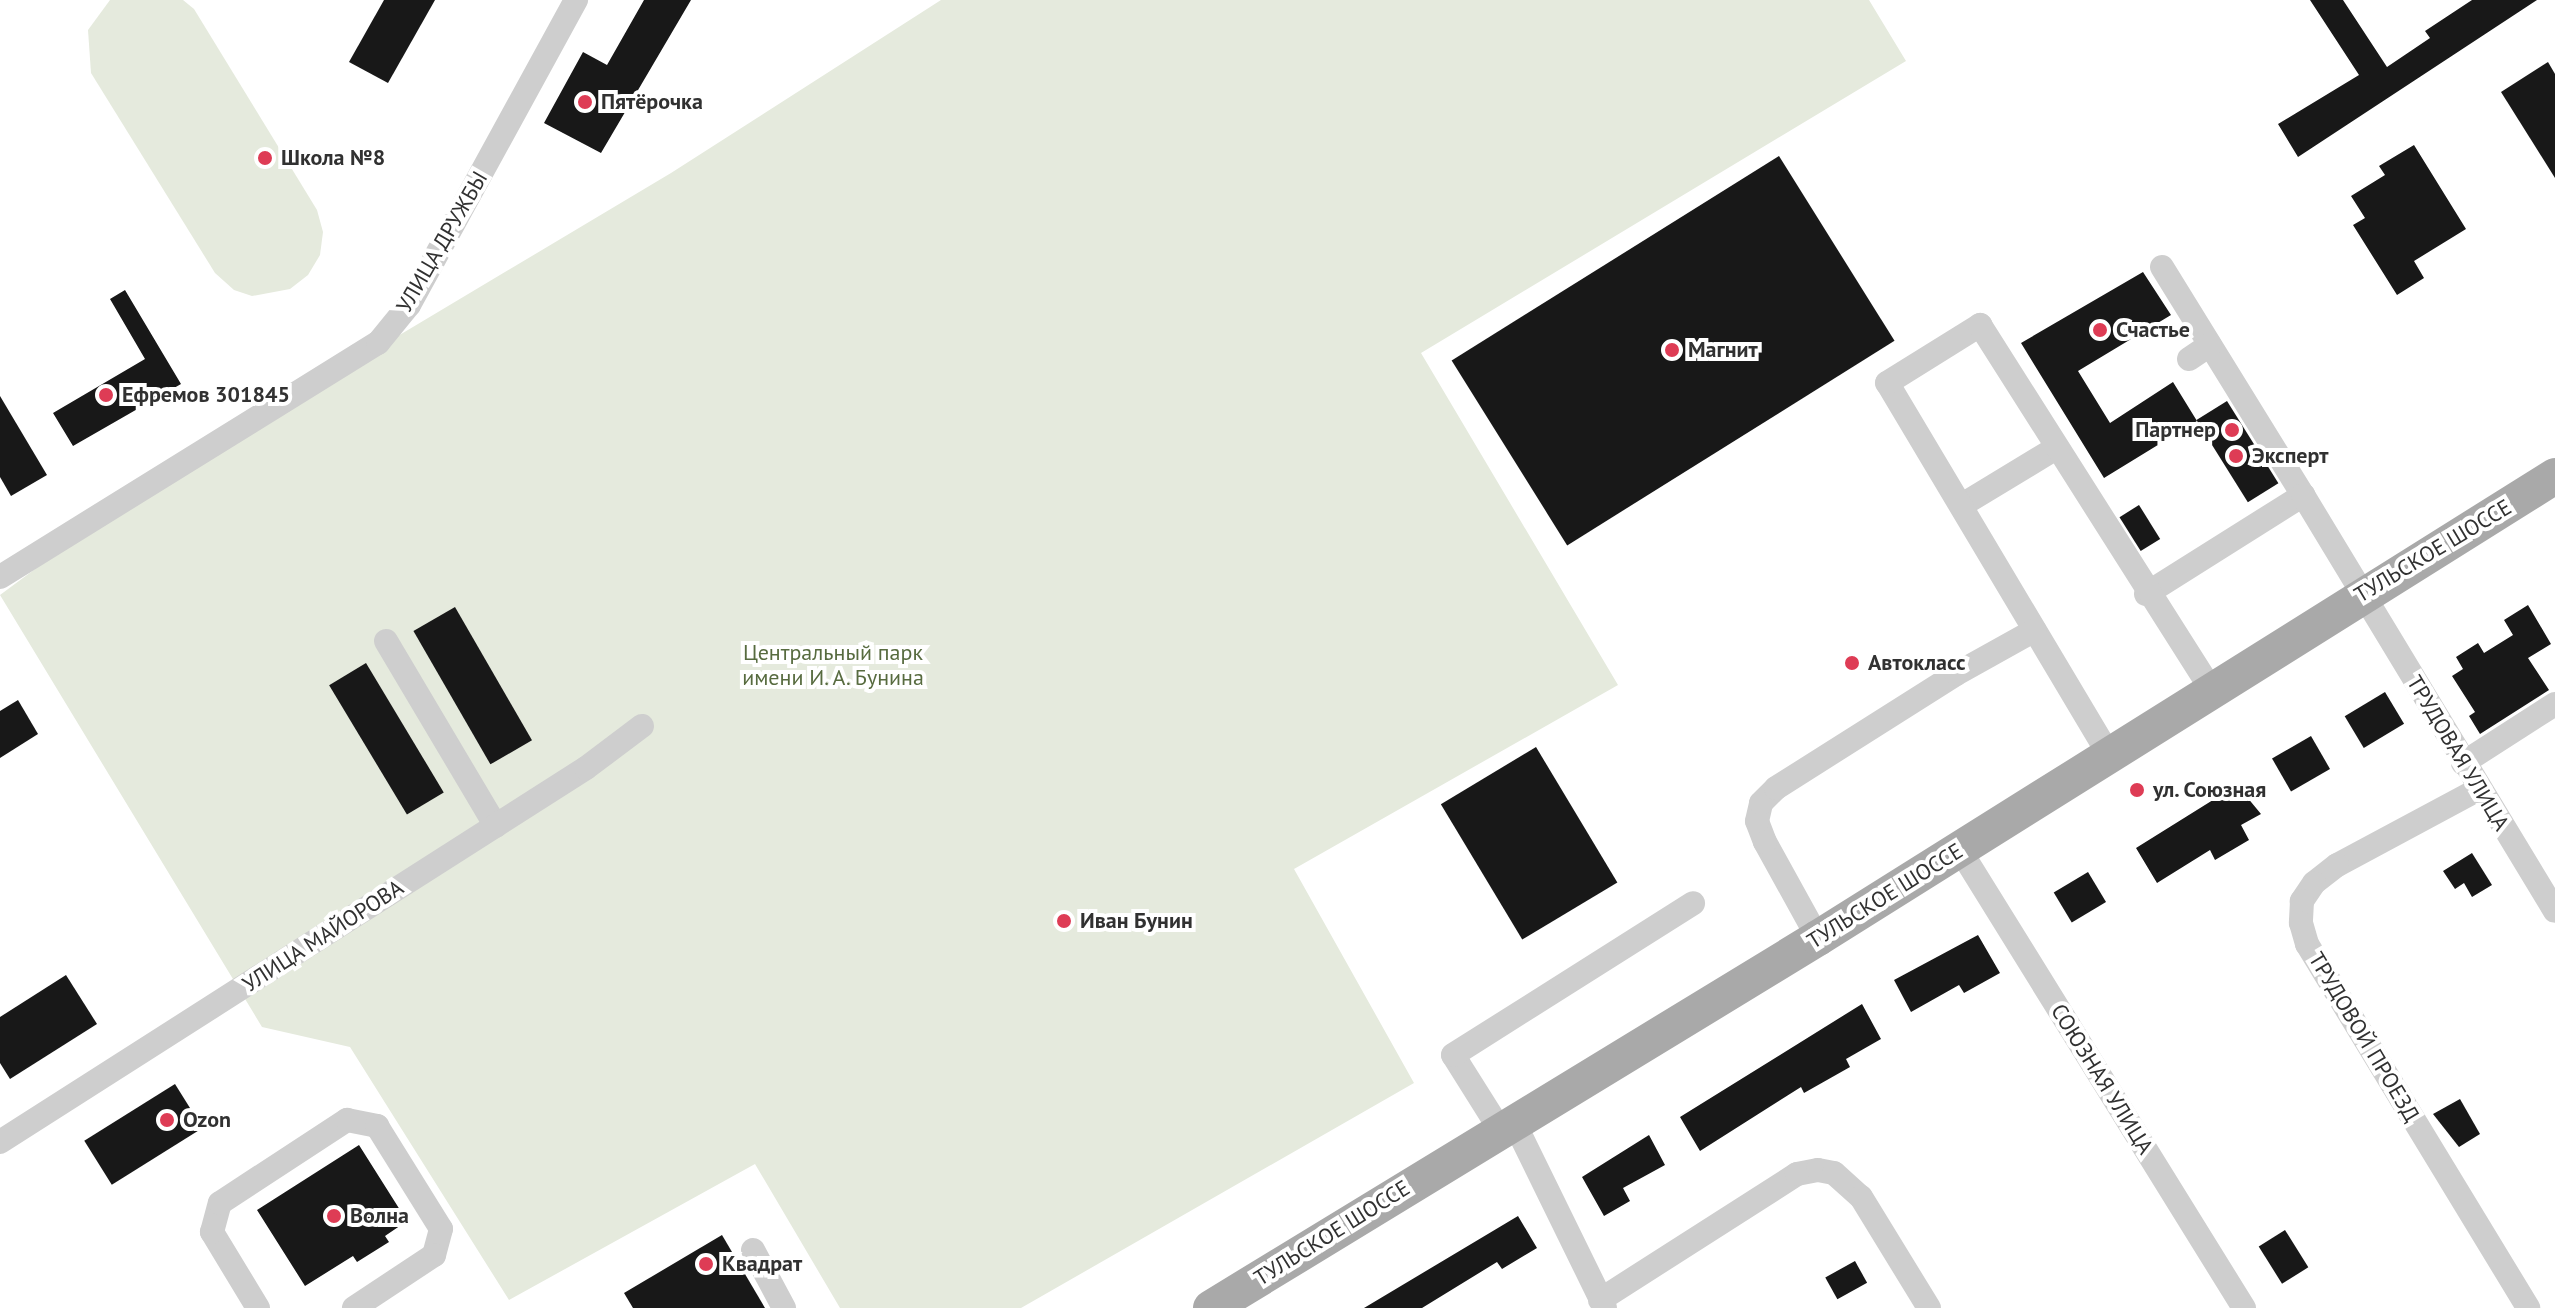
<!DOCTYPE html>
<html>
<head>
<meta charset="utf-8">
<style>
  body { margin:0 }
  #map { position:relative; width:2555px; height:1308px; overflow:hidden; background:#fff; font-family:"PT Sans",sans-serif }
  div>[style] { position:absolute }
  .green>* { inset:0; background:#e5eadd }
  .building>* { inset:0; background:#181818; transform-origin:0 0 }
  .street>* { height:24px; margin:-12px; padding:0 12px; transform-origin:12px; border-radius:12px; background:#cecece }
  .primary>* { height:36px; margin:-18px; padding:0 18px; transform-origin:18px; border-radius:18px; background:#a9a9a9 }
  .dots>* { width:22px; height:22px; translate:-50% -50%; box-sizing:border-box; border:4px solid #fff; border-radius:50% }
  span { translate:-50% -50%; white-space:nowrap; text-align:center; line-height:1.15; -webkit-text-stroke:8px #fff; paint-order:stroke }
  .poi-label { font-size:22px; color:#313131; font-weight:700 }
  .left { translate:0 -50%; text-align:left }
  .right { translate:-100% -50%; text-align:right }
  .street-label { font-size:22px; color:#313131 }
  .park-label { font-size:22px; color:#576b3f }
</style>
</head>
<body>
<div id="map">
  <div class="green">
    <div style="clip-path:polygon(110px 0,183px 0,194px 9px,317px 210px,323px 232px,320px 255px,308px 275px,290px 289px,252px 296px,234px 290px,215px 273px,91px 73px,88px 30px)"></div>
    <div style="clip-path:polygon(941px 0,1869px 0,1906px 61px,1421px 353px,1618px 685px,1294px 869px,1414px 1083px,1021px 1308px,840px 1308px,755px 1164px,509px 1300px,350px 1047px,262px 1027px,0 595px,150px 484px,671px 173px)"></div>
  </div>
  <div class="building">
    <div style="clip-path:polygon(384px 0,435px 0,388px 83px,349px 62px)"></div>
    <div style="clip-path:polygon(644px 0,691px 0,601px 153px,544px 123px,583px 52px,607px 65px)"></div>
    <div style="clip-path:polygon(2310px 0,2343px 0,2387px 67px,2430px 38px,2425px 31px,2472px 0,2537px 0,2298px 157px,2278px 124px,2359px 75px)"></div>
    <div style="clip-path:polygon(2548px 62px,2555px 74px,2555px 178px,2501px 92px)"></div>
    <div style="clip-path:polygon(2414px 145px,2466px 229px,2414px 261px,2424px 278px,2397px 295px,2353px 225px,2365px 218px,2351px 196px,2385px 175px,2379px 166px)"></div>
    <div style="left:1779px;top:156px;width:218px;height:386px;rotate:58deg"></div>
    <div style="clip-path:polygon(2143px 272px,2171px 315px,2078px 371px,2110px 423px,2173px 382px,2197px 421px,2104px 478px,2021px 343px)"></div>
    <div style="clip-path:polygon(125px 290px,181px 384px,73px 446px,53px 413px,145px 359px,110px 299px)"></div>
    <div style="clip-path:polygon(0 396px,47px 475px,11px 496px,0 477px)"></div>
    <div style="left:2227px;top:401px;width:97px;height:36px;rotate:58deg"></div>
    <div style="left:2139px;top:505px;width:40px;height:23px;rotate:58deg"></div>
    <div style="clip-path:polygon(2528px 605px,2551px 644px,2528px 658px,2549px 690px,2480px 734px,2469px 716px,2475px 712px,2452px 676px,2463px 669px,2456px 657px,2478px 643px,2484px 653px,2513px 635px,2504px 620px)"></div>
    <div style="left:455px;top:607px;width:154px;height:48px;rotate:60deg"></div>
    <div style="left:366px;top:663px;width:151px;height:43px;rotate:59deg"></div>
    <div style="left:2385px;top:692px;width:37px;height:47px;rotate:59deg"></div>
    <div style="clip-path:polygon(18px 700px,38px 734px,0 758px,0 711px)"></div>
    <div style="left:2311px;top:736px;width:38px;height:45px;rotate:60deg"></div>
    <div style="left:1536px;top:747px;width:158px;height:111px;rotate:59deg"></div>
    <div style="clip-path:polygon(2237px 785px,2261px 814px,2241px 825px,2249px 840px,2215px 860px,2210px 850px,2157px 883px,2136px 848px)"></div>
    <div style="clip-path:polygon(2472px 853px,2492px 885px,2472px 897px,2464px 883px,2455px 889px,2443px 871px)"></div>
    <div style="left:2088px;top:872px;width:35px;height:40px;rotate:59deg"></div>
    <div style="clip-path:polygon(1978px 935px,2000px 973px,1964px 993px,1959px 985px,1911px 1012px,1894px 980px)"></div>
    <div style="clip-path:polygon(66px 975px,97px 1024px,10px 1079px,0 1063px,0 1017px)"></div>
    <div style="clip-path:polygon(1862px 1004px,1881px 1039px,1846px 1059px,1850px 1067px,1804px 1093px,1801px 1087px,1700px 1151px,1680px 1117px)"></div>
    <div style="left:175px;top:1084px;width:52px;height:107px;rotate:58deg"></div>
    <div style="clip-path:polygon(2460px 1099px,2480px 1134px,2459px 1147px,2433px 1114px)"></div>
    <div style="clip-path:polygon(1649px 1135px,1665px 1165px,1623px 1188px,1630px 1201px,1604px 1216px,1582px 1177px)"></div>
    <div style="clip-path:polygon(359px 1145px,407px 1221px,385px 1236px,389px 1242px,357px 1262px,353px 1256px,305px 1286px,257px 1210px)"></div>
    <div style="clip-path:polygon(1518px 1216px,1537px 1248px,1502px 1269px,1497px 1262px,1422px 1308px,1364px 1308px)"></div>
    <div style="left:2285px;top:1230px;width:44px;height:31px;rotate:58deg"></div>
    <div style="clip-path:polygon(722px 1235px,765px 1308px,633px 1308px,624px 1293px)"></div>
    <div style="left:1855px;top:1261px;width:25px;height:34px;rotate:61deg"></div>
  </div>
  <div class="street">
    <div style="left:2162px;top:267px;width:268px;rotate:58.3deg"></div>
    <div style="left:2189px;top:359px;width:25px;rotate:-34deg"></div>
    <div style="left:1962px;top:505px;width:110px;rotate:-31.2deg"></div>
    <div style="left:0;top:577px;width:445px;rotate:-31.8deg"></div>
    <div style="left:378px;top:343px;width:49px;rotate:-50.8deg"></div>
    <div style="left:409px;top:305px;width:348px;rotate:-61.3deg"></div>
    <div style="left:2146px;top:594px;width:186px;rotate:-32.2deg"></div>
    <div style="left:2303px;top:495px;width:486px;rotate:58.8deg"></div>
    <div style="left:386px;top:641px;width:215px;rotate:59.3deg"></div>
    <div style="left:2108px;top:753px;width:431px;rotate:-120.8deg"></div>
    <div style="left:1887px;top:383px;width:110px;rotate:-31.9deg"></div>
    <div style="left:1980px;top:325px;width:430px;rotate:57.6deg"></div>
    <div style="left:2463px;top:763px;width:109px;rotate:-32.7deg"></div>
    <div style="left:2479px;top:789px;width:161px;rotate:151.8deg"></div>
    <div style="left:2337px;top:865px;width:29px;rotate:142deg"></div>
    <div style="left:2314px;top:883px;width:22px;rotate:124deg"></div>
    <div style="left:2302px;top:901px;width:22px;rotate:93deg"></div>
    <div style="left:2301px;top:923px;width:22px;rotate:74deg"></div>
    <div style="left:2307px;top:944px;width:426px;rotate:58.7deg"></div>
    <div style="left:1960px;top:850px;width:539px;rotate:58.2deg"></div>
    <div style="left:1818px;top:938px;width:110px;rotate:-118.9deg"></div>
    <div style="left:1765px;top:842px;width:22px;rotate:-111deg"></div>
    <div style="left:1757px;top:821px;width:18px;rotate:-77deg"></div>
    <div style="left:1761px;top:803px;width:21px;rotate:-45deg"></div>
    <div style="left:1776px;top:788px;width:213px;rotate:-32.3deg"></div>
    <div style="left:1956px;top:674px;width:90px;rotate:-29.1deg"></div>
    <div style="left:1513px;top:1120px;width:209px;rotate:63.9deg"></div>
    <div style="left:1499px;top:1128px;width:86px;rotate:-122.2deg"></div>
    <div style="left:1453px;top:1055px;width:284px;rotate:-32.3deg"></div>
    <div style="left:0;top:1142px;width:695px;rotate:-32.55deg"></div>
    <div style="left:586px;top:768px;width:70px;rotate:-36.9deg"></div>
    <div style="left:753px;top:1250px;width:66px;rotate:61.9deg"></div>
    <div style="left:1600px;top:1300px;width:234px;rotate:-32.6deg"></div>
    <div style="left:1797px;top:1174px;width:21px;rotate:-11deg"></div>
    <div style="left:1818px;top:1170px;width:16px;rotate:11deg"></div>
    <div style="left:1834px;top:1173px;width:36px;rotate:42deg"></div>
    <div style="left:1861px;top:1197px;width:130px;rotate:58.5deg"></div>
    <div style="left:258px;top:1308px;width:89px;rotate:-121.2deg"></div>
    <div style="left:212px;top:1232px;width:30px;rotate:-75deg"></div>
    <div style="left:220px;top:1203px;width:152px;rotate:-33.2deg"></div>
    <div style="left:347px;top:1120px;width:31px;rotate:11deg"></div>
    <div style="left:377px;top:1126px;width:121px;rotate:58.1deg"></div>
    <div style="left:441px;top:1229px;width:27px;rotate:105deg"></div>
    <div style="left:434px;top:1255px;width:96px;rotate:146.5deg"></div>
  </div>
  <div class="primary">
    <div style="left:1211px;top:1308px;width:711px;rotate:-31.36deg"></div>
    <div style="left:1818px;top:938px;width:870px;rotate:-32.08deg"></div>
  </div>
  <div class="dots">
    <div style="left:585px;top:102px;background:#de3c55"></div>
    <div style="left:265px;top:158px;background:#de3c55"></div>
    <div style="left:2100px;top:330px;background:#de3c55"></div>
    <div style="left:1672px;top:350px;background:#de3c55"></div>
    <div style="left:106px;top:395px;background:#de3c55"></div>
    <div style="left:2232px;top:430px;background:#de3c55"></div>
    <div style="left:2236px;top:456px;background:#de3c55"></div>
    <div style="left:1852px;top:663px;background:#de3c55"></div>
    <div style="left:2137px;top:790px;background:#de3c55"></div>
    <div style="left:1064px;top:921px;background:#de3c55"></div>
    <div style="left:167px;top:1120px;background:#de3c55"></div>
    <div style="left:334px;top:1216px;background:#de3c55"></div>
    <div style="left:706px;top:1264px;background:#de3c55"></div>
  </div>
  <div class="poi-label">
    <span class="left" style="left:601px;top:102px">Пятёрочка</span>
    <span class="left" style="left:281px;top:158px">Школа №8</span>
    <span class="left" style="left:2116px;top:330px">Счастье</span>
    <span class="left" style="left:1688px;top:350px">Магнит</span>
    <span class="left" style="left:122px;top:395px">Ефремов 301845</span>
    <span class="right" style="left:2216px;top:430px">Партнер</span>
    <span class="left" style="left:2252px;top:456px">Эксперт</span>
    <span class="left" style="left:1868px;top:663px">Автокласс</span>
    <span class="left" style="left:2153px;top:790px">ул. Союзная</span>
    <span class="left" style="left:1080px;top:921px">Иван Бунин</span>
    <span class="left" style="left:183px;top:1120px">Ozon</span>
    <span class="left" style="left:350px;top:1216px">Волна</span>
    <span class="left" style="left:722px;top:1264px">Квадрат</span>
  </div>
  <div class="street-label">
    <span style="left:442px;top:242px;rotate:-60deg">УЛИЦА ДРУЖБЫ</span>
    <span style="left:2433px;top:551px;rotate:-31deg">ТУЛЬСКОЕ ШОССЕ</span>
    <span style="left:2458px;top:753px;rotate:59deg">ТРУДОВАЯ УЛИЦА</span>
    <span style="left:1885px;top:896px;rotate:-32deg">ТУЛЬСКОЕ ШОССЕ</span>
    <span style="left:323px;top:936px;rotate:-33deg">УЛИЦА МАЙОРОВА</span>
    <span style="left:2364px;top:1037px;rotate:59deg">ТРУДОВОЙ ПРОЕЗД</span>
    <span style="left:2102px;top:1079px;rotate:58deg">СОЮЗНАЯ УЛИЦА</span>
    <span style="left:1332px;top:1233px;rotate:-32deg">ТУЛЬСКОЕ ШОССЕ</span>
  </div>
  <div class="park-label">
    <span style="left:833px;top:665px">Центральный парк<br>имени И. А. Бунина</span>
  </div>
</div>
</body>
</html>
